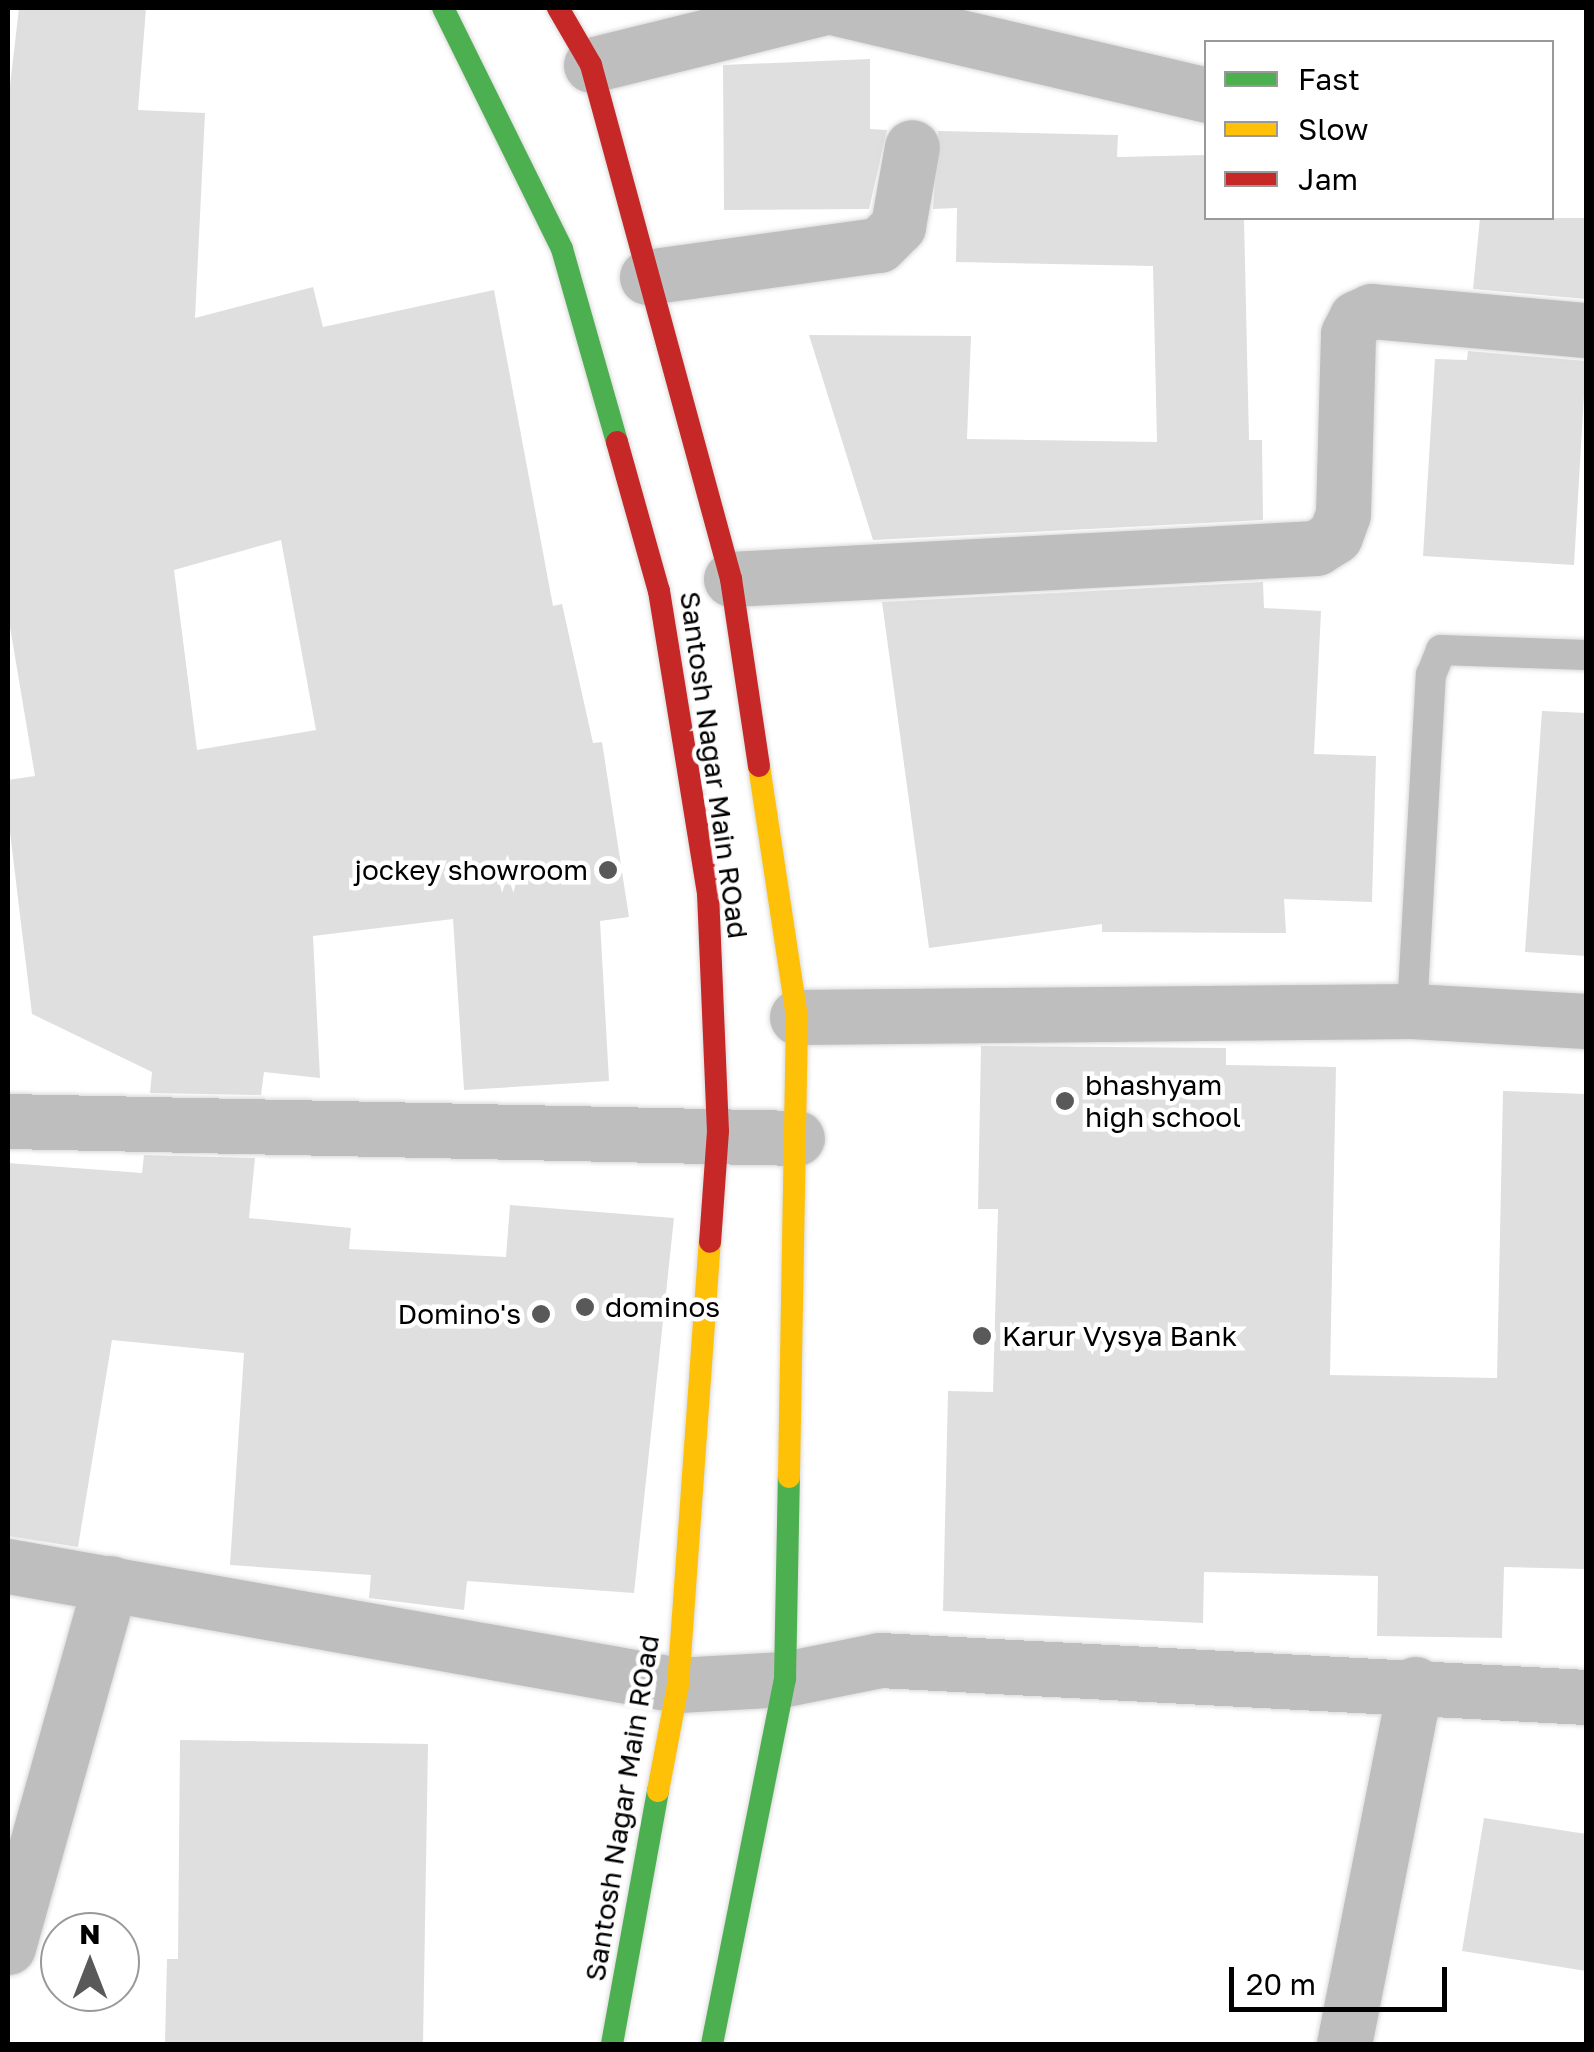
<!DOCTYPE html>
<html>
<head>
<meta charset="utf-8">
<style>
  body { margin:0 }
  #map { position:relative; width:1594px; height:2052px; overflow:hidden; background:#fff; font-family:"Golos Text",sans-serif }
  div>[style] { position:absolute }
  .building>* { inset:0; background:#dfdfdf }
  .roads { filter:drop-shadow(0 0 2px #dbdbdb) drop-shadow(0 0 2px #dbdbdb) }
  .lane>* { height:30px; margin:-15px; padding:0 15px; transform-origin:15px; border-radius:15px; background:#bebebe }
  .street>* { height:55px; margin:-27.5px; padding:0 27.5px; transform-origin:27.5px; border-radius:27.5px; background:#bebebe }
  .fast>* { height:22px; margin:-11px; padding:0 11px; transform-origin:11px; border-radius:11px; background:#4caf50 }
  .slow>* { height:22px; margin:-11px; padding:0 11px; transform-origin:11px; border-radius:11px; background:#ffc107 }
  .jam>* { height:22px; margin:-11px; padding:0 11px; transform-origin:11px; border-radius:11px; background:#c62828 }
  .dots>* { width:28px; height:28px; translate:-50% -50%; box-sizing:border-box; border:5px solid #fff; border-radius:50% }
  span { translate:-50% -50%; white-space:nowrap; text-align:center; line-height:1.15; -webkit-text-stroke:9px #fff; paint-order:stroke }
  .street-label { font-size:28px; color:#000 }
  .poi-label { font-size:28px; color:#000 }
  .right { translate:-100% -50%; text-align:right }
  .left { translate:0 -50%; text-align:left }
  .frame { position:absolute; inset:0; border:10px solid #000; pointer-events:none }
  .legend { position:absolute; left:1204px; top:40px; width:350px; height:180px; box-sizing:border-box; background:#fff; border:2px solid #999; margin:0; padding:12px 18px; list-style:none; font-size:30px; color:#000 }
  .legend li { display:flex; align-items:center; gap:20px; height:50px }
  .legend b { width:50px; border:2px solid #999 }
  .north { position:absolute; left:40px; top:1912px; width:100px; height:100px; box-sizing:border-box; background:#fff; border:2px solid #999; border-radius:50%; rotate:0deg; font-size:28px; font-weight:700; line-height:40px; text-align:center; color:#000 }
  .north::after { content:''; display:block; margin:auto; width:35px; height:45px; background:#595959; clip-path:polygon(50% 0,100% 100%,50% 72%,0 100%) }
  .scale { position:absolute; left:1229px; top:1967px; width:218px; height:45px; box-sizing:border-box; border:5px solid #000; border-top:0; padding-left:12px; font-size:30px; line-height:35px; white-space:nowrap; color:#000; -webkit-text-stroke:8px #fff; paint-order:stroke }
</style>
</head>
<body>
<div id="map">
  <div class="building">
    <div style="clip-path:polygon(evenodd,19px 8px,146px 8px,138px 110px,205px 113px,195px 318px,313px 287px,323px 327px,494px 290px,553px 606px,562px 604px,593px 743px,602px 742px,629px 917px,600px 921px,609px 1081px,464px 1090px,453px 919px,313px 936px,320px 1078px,264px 1072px,261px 1095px,150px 1093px,152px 1072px,32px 1014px,8px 816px,8px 780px,35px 776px,8px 615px,8px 103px,19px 8px,281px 540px,316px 730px,197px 750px,174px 570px,281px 540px)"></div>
    <div style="clip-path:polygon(870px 59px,870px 129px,887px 130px,869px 209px,724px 210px,723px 65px)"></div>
    <div style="clip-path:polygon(938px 131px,1118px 135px,1117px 157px,1206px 155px,1206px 218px,1244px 218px,1249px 440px,1262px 440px,1263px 520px,873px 540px,809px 335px,971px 336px,967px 439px,1157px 442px,1153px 266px,956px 262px,957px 208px,933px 209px)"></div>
    <div style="clip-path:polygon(1480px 218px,1586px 218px,1586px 299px,1473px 289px)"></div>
    <div style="clip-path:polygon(1468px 351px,1586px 361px,1574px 565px,1423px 556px,1435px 359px,1467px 360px)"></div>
    <div style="clip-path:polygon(1263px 582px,1264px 608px,1321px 611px,1314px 754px,1376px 756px,1372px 902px,1284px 899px,1286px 933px,1102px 932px,1102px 924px,929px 948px,882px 602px)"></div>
    <div style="clip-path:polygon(1542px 711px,1586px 713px,1586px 956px,1525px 952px)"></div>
    <div style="clip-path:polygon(981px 1046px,1226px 1048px,1226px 1065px,1336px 1067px,1330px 1375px,1497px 1378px,1503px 1091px,1586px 1094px,1586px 1569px,1504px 1567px,1502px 1638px,1377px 1636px,1378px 1576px,1204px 1572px,1203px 1623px,943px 1611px,948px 1391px,993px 1392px,998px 1209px,978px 1209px)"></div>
    <div style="clip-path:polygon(144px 1155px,255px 1158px,249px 1218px,351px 1228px,349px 1249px,506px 1257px,510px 1205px,674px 1218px,634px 1593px,467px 1581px,464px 1610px,369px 1598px,371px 1575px,230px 1565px,244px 1353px,112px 1340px,78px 1547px,8px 1536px,8px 1163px,142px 1173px)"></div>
    <div style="clip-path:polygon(180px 1740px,428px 1744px,423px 2044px,165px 2044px,167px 1959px,178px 1959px)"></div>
    <div style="clip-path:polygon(1484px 1818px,1586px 1834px,1586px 1971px,1462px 1951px)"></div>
  </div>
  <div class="roads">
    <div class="lane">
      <div style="left:1412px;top:1011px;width:337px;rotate:-86.8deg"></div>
      <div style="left:1431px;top:675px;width:27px;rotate:-68deg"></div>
      <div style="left:1441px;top:650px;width:145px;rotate:2deg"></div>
    </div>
    <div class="street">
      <div style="left:836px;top:8px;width:380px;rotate:13.2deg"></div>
      <div style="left:591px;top:65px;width:238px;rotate:-13.9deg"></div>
      <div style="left:647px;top:277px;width:234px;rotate:-7.9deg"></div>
      <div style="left:879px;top:245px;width:27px;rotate:-45deg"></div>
      <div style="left:898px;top:226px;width:80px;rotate:-80deg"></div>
      <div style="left:731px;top:579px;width:586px;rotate:-3.03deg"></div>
      <div style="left:1316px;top:548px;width:22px;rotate:-32deg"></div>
      <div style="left:1335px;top:536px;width:23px;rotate:-70deg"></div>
      <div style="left:1343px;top:514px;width:180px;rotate:-88.4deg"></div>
      <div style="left:1348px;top:334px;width:18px;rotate:-63deg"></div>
      <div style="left:1356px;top:318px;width:17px;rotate:-24deg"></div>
      <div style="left:1372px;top:311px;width:215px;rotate:5.1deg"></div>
      <div style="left:797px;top:1017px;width:615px;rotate:-0.56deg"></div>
      <div style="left:1412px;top:1011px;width:174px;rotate:3.3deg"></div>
      <div style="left:8px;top:1121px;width:789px;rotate:1.23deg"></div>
      <div style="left:8px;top:1566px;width:680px;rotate:10.07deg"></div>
      <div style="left:678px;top:1685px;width:107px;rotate:-3.2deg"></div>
      <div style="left:785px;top:1679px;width:97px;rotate:-11.3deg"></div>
      <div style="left:880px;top:1660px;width:707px;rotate:3deg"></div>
      <div style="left:8px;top:1947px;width:378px;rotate:-74.3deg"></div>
      <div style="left:1344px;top:2044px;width:367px;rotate:-78.8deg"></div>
    </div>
    <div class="fast">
      <div style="left:443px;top:8px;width:269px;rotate:63.7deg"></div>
      <div style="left:562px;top:249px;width:201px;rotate:74.1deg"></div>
      <div style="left:612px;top:2044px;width:257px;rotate:-79.7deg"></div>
      <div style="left:712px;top:2044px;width:372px;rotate:-78.7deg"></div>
      <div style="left:785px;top:1679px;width:202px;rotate:-88.9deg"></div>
    </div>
    <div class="slow">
      <div style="left:759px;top:766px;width:254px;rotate:81.4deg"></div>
      <div style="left:797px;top:1017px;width:460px;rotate:91deg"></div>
      <div style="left:658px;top:1791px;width:108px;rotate:-79.3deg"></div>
      <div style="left:678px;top:1685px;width:444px;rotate:-85.9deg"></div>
    </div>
    <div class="jam">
      <div style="left:558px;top:8px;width:66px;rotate:59.9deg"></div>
      <div style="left:591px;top:65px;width:533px;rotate:74.76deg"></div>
      <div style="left:731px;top:579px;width:189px;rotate:81.5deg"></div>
      <div style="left:617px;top:442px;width:155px;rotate:74.3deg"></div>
      <div style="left:659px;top:591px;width:306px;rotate:80.8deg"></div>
      <div style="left:708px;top:893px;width:238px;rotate:87.6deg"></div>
      <div style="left:718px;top:1131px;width:111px;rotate:94.1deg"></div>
    </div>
  </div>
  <div class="dots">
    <div style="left:608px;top:870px;background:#595959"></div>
    <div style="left:1065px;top:1101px;background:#595959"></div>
    <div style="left:585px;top:1307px;background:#595959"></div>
    <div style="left:541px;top:1314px;background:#595959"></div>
    <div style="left:982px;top:1336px;background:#595959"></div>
  </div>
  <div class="street-label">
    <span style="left:714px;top:765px;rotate:82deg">Santosh Nagar Main ROad</span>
    <span style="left:622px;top:1808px;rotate:-81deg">Santosh Nagar Main ROad</span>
  </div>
  <div class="poi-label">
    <span class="right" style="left:588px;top:870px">jockey showroom</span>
    <span class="left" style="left:1085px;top:1101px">bhashyam<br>high school</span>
    <span class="left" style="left:605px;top:1307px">dominos</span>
    <span class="right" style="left:521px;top:1314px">Domino's</span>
    <span class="left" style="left:1002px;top:1336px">Karur Vysya Bank</span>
  </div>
  <div class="frame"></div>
  <ul class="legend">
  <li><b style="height:12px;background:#4caf50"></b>Fast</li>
  <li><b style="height:12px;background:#ffc107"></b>Slow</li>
  <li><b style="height:12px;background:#c62828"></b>Jam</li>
  </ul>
  <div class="north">N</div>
  <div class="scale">20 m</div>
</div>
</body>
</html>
